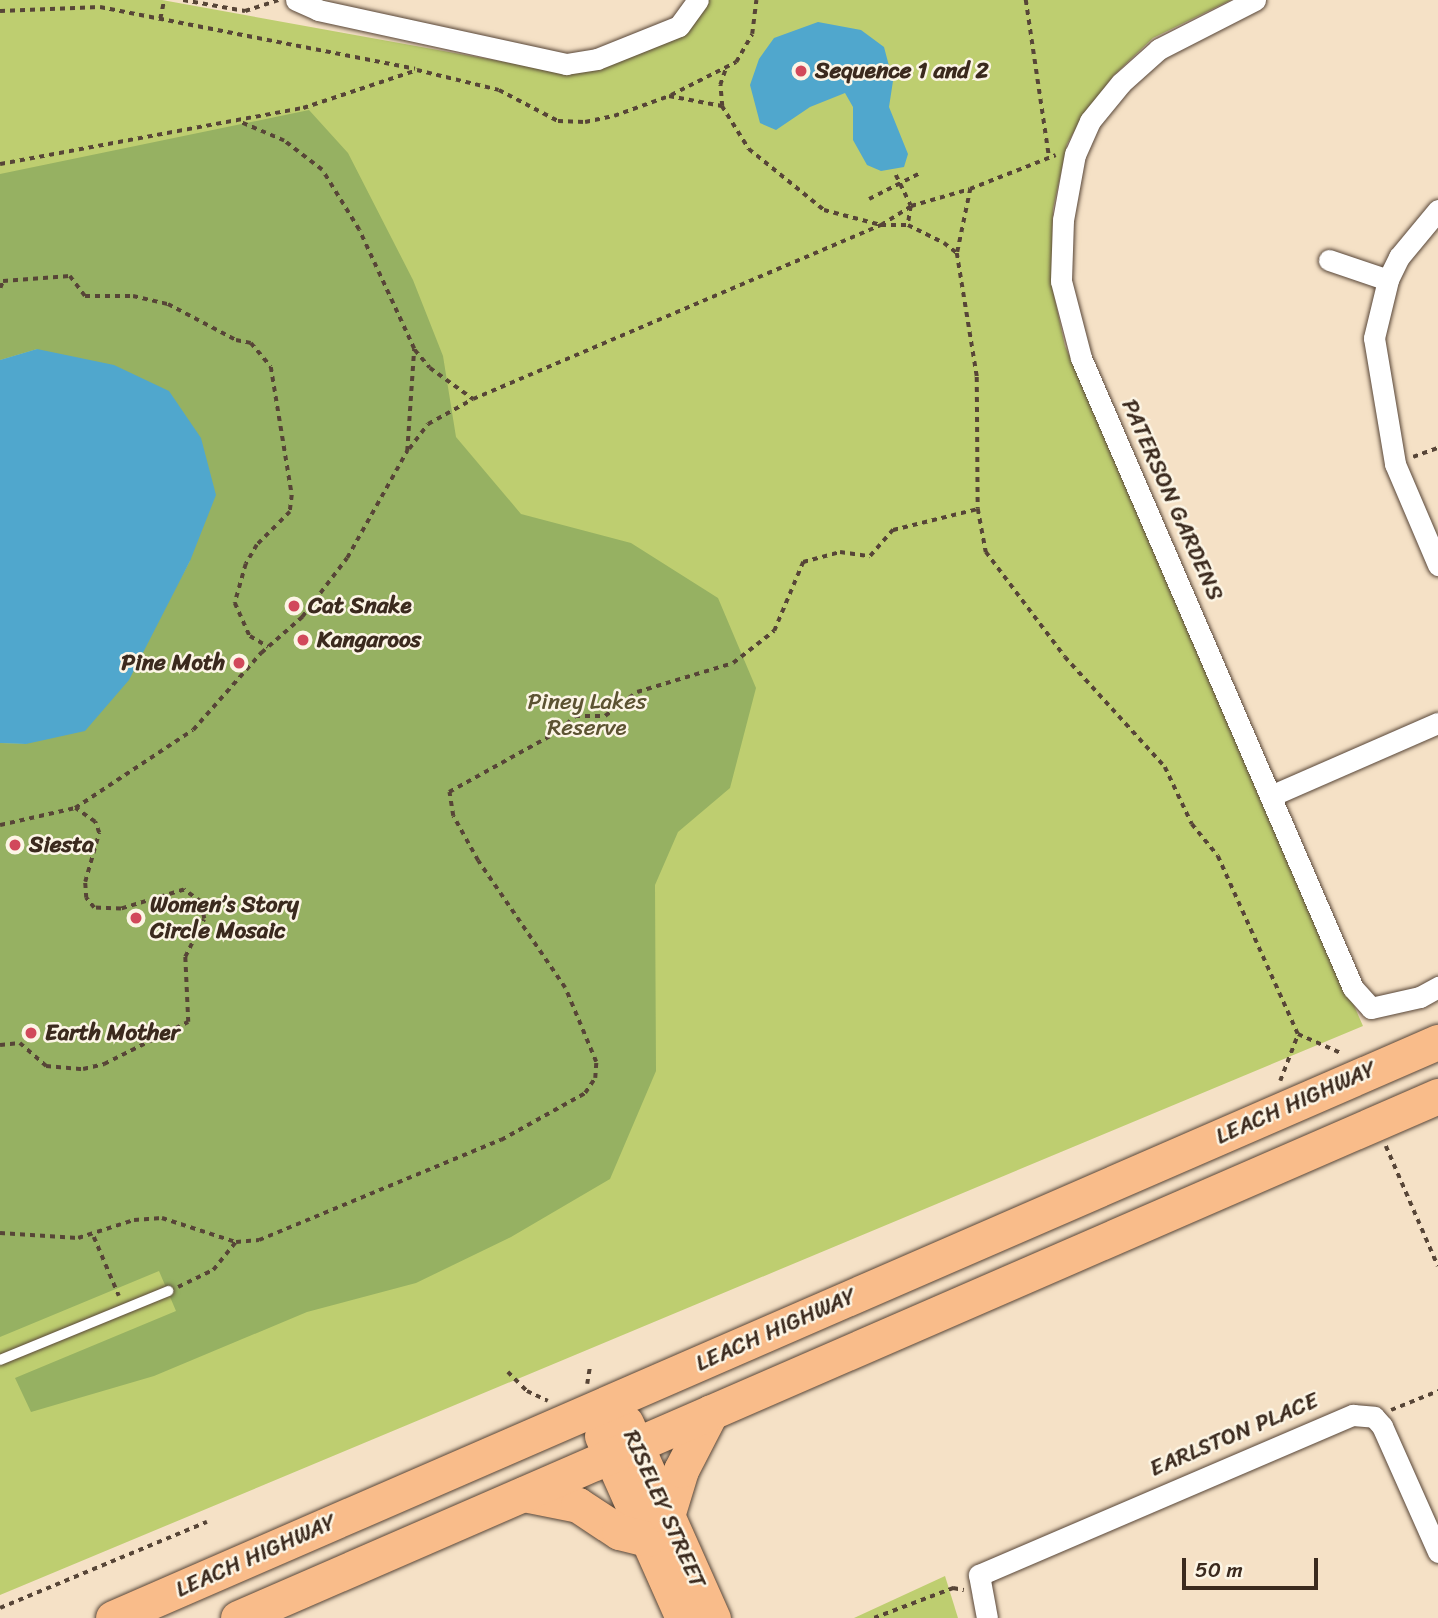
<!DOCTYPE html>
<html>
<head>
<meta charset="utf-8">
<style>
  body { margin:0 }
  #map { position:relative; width:1438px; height:1618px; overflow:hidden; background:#f5e1c6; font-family:Sriracha,sans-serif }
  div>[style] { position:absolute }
  .green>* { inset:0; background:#bece70 }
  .forest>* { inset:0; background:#96b162 }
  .water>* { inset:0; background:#50a7cd }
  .path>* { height:3.5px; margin-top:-1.75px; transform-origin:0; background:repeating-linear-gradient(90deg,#574537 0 5px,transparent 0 10px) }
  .roads { filter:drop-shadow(0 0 2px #574537) drop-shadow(0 0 2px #574537) }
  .service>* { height:10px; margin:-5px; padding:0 5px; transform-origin:5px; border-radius:5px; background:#fff }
  .minor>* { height:21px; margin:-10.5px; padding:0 10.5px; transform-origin:10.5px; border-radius:10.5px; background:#fff }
  .trunk>* { height:35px; margin:-17.5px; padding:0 17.5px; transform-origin:17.5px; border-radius:17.5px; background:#f9bc8a }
  .dots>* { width:19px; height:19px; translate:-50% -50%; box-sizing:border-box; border:4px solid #fcf5e5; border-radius:50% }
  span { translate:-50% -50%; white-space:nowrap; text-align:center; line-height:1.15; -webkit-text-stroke:5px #fcf5e5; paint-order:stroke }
  .poi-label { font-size:23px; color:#3b2a1e; font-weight:700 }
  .left { translate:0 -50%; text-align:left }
  .right { translate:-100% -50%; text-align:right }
  .street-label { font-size:23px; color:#3b2a1e }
  .park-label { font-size:23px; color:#5c5332 }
  .scale { position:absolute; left:1182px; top:1558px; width:136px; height:32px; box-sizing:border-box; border:4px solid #3b2a1e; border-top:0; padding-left:9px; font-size:21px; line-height:24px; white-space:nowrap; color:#3b2a1e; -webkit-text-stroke:5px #fcf5e5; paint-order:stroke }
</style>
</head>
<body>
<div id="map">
  <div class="green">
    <div style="clip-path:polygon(0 0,162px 0,560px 72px,595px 69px,706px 0,1231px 0,1153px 38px,1114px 75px,1084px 114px,1067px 144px,1053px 209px,1051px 282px,1065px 346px,1363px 1026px,0 1595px)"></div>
    <div style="clip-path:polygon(945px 1576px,958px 1618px,854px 1618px)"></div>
  </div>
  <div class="forest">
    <div style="clip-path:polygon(309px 110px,348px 153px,413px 280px,443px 356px,456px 437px,521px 514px,631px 543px,718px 598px,756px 688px,730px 788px,678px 832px,655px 885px,656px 1071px,610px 1179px,511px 1237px,416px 1283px,307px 1312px,154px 1376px,31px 1412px,15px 1378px,176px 1311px,159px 1271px,0 1337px,0 743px,26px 744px,160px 616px,190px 561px,37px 349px,0 360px,0 174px)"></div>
  </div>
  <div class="water">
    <div style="clip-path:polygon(818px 22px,861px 30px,884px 47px,893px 81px,889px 107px,908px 154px,904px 167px,881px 171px,867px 165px,853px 140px,853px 107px,845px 93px,810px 107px,776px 130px,760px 123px,750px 85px,759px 59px,774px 38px)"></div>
    <div style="clip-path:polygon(37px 349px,114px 365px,169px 391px,201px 438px,216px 495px,190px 561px,129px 680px,85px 731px,26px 744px,0 743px,0 360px)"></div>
  </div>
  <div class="path">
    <div style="left:183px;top:0;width:63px;rotate:10.1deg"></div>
    <div style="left:245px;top:11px;width:35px;rotate:-18deg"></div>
    <div style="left:1026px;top:0;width:158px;rotate:81.6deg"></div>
    <div style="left:0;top:11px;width:100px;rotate:-2.3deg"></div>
    <div style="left:100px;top:7px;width:321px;rotate:11.1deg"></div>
    <div style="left:160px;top:19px;width:19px;rotate:-78deg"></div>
    <div style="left:671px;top:95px;width:73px;rotate:-26.9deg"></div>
    <div style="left:736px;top:62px;width:32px;rotate:-60deg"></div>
    <div style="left:752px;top:34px;width:34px;rotate:-83deg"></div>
    <div style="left:722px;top:106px;width:21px;rotate:-95deg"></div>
    <div style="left:720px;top:85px;width:18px;rotate:-71deg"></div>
    <div style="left:0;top:164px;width:308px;rotate:-10.5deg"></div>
    <div style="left:303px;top:108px;width:120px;rotate:-18.4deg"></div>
    <div style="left:417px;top:70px;width:84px;rotate:13.7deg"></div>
    <div style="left:499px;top:90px;width:67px;rotate:27.7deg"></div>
    <div style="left:558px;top:121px;width:27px;rotate:2deg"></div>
    <div style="left:585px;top:122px;width:30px;rotate:-12deg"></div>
    <div style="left:614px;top:116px;width:59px;rotate:-20deg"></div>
    <div style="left:669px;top:96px;width:54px;rotate:10.7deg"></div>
    <div style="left:722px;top:106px;width:51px;rotate:57.9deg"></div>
    <div style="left:749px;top:149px;width:97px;rotate:39.1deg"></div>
    <div style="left:824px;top:210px;width:59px;rotate:14.7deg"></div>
    <div style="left:881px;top:225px;width:27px"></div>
    <div style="left:908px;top:225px;width:40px;rotate:26.6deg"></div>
    <div style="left:944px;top:243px;width:16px;rotate:38deg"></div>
    <div style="left:957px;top:253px;width:126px;rotate:80.8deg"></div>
    <div style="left:977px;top:377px;width:132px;rotate:89.6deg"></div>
    <div style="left:978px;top:509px;width:44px;rotate:79.5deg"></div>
    <div style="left:986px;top:552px;width:131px;rotate:53deg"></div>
    <div style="left:1065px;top:657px;width:149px;rotate:47.7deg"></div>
    <div style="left:1165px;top:767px;width:63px;rotate:64.7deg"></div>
    <div style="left:1192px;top:824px;width:41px;rotate:50.9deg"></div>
    <div style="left:1218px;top:856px;width:195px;rotate:65.8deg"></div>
    <div style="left:1298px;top:1034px;width:49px;rotate:24deg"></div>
    <div style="left:896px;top:175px;width:34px;rotate:64deg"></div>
    <div style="left:911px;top:206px;width:19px;rotate:99deg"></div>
    <div style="left:869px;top:199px;width:59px;rotate:-27deg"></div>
    <div style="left:957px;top:252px;width:64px;rotate:-78.3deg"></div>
    <div style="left:0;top:288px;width:8px;rotate:-67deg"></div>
    <div style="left:3px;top:281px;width:67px;rotate:-4.3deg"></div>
    <div style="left:70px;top:276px;width:25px;rotate:53deg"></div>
    <div style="left:85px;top:296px;width:48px"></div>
    <div style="left:133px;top:296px;width:36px;rotate:13deg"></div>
    <div style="left:168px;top:304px;width:77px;rotate:27.9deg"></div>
    <div style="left:236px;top:340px;width:15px;rotate:11deg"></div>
    <div style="left:251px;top:343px;width:31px;rotate:50deg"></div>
    <div style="left:271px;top:367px;width:130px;rotate:80.7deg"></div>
    <div style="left:292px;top:495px;width:17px;rotate:97deg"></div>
    <div style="left:290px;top:512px;width:47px;rotate:135deg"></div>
    <div style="left:257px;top:545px;width:22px;rotate:120deg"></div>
    <div style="left:246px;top:564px;width:41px;rotate:105.8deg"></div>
    <div style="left:235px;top:603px;width:36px;rotate:66deg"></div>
    <div style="left:250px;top:636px;width:21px;rotate:31deg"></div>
    <div style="left:415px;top:350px;width:23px;rotate:50deg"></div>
    <div style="left:430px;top:368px;width:53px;rotate:35.8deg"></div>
    <div style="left:409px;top:449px;width:31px;rotate:-53deg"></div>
    <div style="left:428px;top:424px;width:51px;rotate:-29.1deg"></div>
    <div style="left:473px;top:399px;width:444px;rotate:-23.1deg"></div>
    <div style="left:881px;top:225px;width:36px;rotate:-32deg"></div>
    <div style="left:911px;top:206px;width:61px;rotate:-16.1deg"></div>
    <div style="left:970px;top:189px;width:92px;rotate:-21.6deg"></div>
    <div style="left:1413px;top:457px;width:27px;rotate:-20deg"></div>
    <div style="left:0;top:825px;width:77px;rotate:-12.8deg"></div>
    <div style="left:75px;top:808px;width:141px;rotate:-33.5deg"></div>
    <div style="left:193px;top:730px;width:103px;rotate:-48.6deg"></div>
    <div style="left:261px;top:653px;width:55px;rotate:-41.3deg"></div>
    <div style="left:302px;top:617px;width:74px;rotate:-52.7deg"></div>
    <div style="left:347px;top:558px;width:123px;rotate:-60.7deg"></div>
    <div style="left:407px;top:451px;width:102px;rotate:-86.1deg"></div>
    <div style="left:414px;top:349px;width:131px;rotate:-114.8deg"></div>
    <div style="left:359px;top:230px;width:70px;rotate:-121.7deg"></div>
    <div style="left:322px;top:170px;width:48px;rotate:-142.7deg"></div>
    <div style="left:284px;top:141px;width:51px;rotate:-156.9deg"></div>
    <div style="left:0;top:1045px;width:20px;rotate:-6deg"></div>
    <div style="left:20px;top:1043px;width:35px;rotate:41deg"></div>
    <div style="left:46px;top:1066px;width:37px;rotate:5deg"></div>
    <div style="left:83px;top:1069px;width:22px;rotate:-13deg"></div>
    <div style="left:104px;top:1064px;width:94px;rotate:-26.6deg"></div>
    <div style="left:188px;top:1022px;width:65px;rotate:-92.6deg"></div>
    <div style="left:185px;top:957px;width:42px;rotate:-63.4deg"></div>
    <div style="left:204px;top:919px;width:17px;rotate:-100deg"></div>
    <div style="left:201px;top:902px;width:21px;rotate:-145deg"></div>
    <div style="left:184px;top:890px;width:66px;rotate:163.2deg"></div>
    <div style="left:121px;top:909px;width:27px;rotate:-178deg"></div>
    <div style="left:94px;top:908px;width:13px;rotate:-129deg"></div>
    <div style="left:86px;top:898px;width:16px;rotate:-94deg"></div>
    <div style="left:85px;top:882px;width:51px;rotate:-74.1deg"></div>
    <div style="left:99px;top:833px;width:12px;rotate:-110deg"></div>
    <div style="left:95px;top:822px;width:24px;rotate:-145deg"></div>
    <div style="left:1280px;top:1081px;width:50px;rotate:-69deg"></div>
    <div style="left:1386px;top:1146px;width:131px;rotate:66.6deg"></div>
    <div style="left:0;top:1233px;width:78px;rotate:3.7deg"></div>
    <div style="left:78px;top:1238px;width:59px;rotate:-17.8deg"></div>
    <div style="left:134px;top:1220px;width:28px;rotate:-4deg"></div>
    <div style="left:162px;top:1218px;width:78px;rotate:18deg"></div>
    <div style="left:236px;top:1242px;width:23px;rotate:-5deg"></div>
    <div style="left:259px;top:1240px;width:262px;rotate:-22.5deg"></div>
    <div style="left:501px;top:1140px;width:96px;rotate:-29.2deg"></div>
    <div style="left:585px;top:1093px;width:18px;rotate:-56deg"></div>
    <div style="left:595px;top:1078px;width:16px;rotate:-86deg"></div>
    <div style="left:596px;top:1062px;width:80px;rotate:-112.7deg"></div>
    <div style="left:565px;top:988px;width:154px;rotate:-124.4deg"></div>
    <div style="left:478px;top:861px;width:51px;rotate:-119.1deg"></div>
    <div style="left:453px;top:816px;width:24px;rotate:-99deg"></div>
    <div style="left:449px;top:792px;width:126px;rotate:-29deg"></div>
    <div style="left:559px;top:731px;width:22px;rotate:-43deg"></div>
    <div style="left:575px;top:716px;width:30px"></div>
    <div style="left:605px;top:716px;width:40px;rotate:-37deg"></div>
    <div style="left:637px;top:692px;width:100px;rotate:-16.8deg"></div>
    <div style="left:733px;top:663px;width:52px;rotate:-38deg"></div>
    <div style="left:774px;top:631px;width:75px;rotate:-67.2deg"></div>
    <div style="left:803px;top:562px;width:38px;rotate:-15deg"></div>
    <div style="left:840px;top:552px;width:30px;rotate:8deg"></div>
    <div style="left:870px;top:556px;width:35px;rotate:-49deg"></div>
    <div style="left:893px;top:530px;width:88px;rotate:-13.9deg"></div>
    <div style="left:94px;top:1237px;width:64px;rotate:67deg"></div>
    <div style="left:178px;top:1287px;width:39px;rotate:-26deg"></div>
    <div style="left:213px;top:1270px;width:36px;rotate:-51deg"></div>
    <div style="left:508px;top:1372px;width:27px;rotate:45deg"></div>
    <div style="left:527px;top:1391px;width:23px;rotate:25deg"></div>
    <div style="left:587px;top:1384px;width:19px;rotate:-81deg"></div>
    <div style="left:1391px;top:1410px;width:51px;rotate:-22deg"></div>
    <div style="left:0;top:1608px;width:224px;rotate:-22.6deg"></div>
    <div style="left:874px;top:1618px;width:85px;rotate:-20.8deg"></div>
    <div style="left:953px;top:1588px;width:11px;rotate:10deg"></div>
  </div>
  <div class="roads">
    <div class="service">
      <div style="left:0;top:1360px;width:182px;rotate:-22.3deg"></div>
    </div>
    <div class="minor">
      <div style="left:296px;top:0;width:24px;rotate:24deg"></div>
      <div style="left:318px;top:10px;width:254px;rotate:12.3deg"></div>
      <div style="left:566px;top:64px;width:31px;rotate:-9deg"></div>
      <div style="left:597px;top:59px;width:88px;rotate:-21.9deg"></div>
      <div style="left:679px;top:26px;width:32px;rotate:-54deg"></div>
      <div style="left:1255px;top:0;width:108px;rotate:153deg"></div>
      <div style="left:1159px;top:49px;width:51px;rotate:138.2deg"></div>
      <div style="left:1121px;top:83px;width:49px;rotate:129.2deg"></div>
      <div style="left:1090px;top:121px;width:36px;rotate:114deg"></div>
      <div style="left:1075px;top:154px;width:67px;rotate:100.3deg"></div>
      <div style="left:1063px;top:220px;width:61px;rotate:91.9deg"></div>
      <div style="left:1061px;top:281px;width:80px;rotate:75.4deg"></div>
      <div style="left:1081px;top:358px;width:686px;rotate:66.65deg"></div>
      <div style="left:1353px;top:988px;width:27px;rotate:48deg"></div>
      <div style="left:1371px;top:1008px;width:50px;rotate:-12.7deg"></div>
      <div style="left:1420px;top:997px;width:21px;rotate:-29deg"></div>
      <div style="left:1438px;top:210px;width:61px;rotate:129.7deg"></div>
      <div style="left:1399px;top:257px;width:25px;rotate:116deg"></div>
      <div style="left:1388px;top:280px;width:60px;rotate:103.6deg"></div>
      <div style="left:1374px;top:338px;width:128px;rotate:80.5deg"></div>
      <div style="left:1395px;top:464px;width:110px;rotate:66.9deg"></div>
      <div style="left:1329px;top:260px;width:62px;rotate:18.7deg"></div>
      <div style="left:1273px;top:795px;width:180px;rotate:-23.6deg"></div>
      <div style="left:987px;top:1618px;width:44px;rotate:-100.5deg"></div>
      <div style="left:979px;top:1575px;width:407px;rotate:-23.2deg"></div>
      <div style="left:1353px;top:1415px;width:21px;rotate:5deg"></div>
      <div style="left:1374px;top:1417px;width:12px;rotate:48deg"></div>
      <div style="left:1382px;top:1426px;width:138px;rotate:66deg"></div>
    </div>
    <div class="trunk">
      <div style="left:626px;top:1423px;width:214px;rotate:66deg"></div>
      <div style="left:602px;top:1436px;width:199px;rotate:66deg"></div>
      <div style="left:524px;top:1494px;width:55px;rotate:11.5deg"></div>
      <div style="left:578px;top:1505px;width:49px;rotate:33.4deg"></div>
      <div style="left:619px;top:1532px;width:29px;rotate:14deg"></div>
      <div style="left:667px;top:1516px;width:48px;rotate:-73.1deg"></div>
      <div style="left:681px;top:1470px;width:65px;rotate:-62.7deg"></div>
      <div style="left:113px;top:1618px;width:1445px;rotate:-23.5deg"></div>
      <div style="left:238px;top:1618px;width:1309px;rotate:-23.51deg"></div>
    </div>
  </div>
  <div class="dots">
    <div style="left:801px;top:71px;background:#d1495b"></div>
    <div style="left:294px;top:606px;background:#d1495b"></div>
    <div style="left:303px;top:640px;background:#d1495b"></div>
    <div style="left:239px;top:663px;background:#d1495b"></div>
    <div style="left:15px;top:845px;background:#d1495b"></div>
    <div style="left:136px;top:918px;background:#d1495b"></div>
    <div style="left:31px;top:1033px;background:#d1495b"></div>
  </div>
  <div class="poi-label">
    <span class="left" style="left:815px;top:71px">Sequence 1 and 2</span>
    <span class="left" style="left:308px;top:606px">Cat Snake</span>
    <span class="left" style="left:317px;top:640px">Kangaroos</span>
    <span class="right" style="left:225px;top:663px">Pine Moth</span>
    <span class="left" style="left:29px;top:845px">Siesta</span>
    <span class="left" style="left:150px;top:918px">Women’s Story<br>Circle Mosaic</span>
    <span class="left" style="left:45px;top:1033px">Earth Mother</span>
  </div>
  <div class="street-label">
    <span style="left:1172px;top:500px;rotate:66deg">PATERSON GARDENS</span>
    <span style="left:1296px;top:1103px;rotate:-24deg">LEACH HIGHWAY</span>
    <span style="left:776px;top:1330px;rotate:-24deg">LEACH HIGHWAY</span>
    <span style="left:1234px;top:1435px;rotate:-23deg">EARLSTON PLACE</span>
    <span style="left:664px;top:1509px;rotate:66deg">RISELEY STREET</span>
    <span style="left:256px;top:1556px;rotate:-24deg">LEACH HIGHWAY</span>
  </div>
  <div class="park-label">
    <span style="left:587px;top:715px">Piney Lakes<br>Reserve</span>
  </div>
  <div class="scale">50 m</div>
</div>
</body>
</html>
